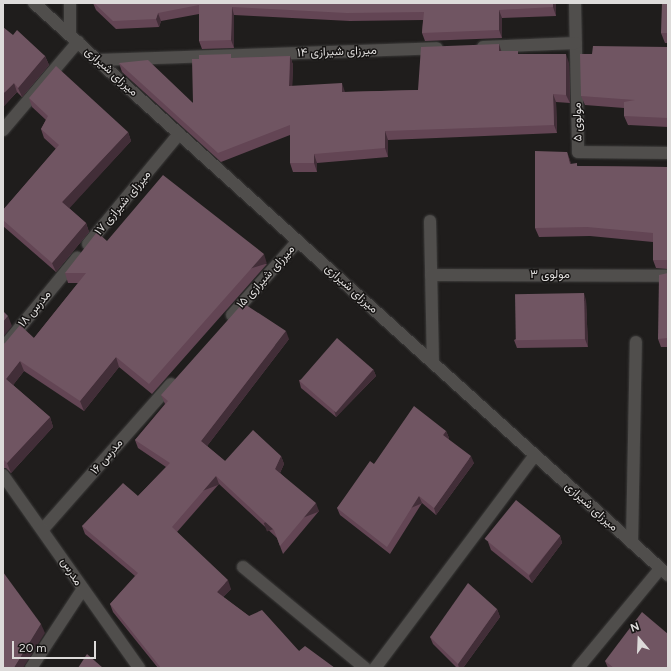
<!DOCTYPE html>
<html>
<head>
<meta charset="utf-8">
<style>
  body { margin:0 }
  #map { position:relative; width:671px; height:671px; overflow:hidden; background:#1f1d1c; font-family:Figtree,Vazirmatn,sans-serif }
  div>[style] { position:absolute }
  .roads { filter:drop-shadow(0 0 1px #3c3b3a) drop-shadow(0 0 1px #3c3b3a) }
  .lane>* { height:12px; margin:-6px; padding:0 6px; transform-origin:6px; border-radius:6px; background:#504e4c }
  .street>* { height:12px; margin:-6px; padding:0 6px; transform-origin:6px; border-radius:6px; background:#504e4c }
  .secondary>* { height:12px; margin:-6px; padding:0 6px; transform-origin:6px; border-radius:6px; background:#504e4c }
  .wall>* { inset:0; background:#634554 }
  .shaded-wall>* { inset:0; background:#422e38; transform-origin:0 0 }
  .building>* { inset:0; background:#705562; transform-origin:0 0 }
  span { translate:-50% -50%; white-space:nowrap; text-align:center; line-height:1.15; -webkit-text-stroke:3px #161413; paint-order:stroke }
  .street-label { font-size:12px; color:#dddbda }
  .frame { position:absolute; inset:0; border:4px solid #dddbda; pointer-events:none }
  .north { position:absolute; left:619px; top:619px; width:40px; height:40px; -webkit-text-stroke:3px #161413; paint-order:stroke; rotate:341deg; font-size:11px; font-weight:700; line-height:16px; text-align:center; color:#dddbda }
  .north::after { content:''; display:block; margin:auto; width:14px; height:18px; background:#dddbda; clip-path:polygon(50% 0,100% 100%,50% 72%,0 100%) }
  .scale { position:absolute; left:12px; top:641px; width:84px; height:18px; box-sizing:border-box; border:2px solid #dddbda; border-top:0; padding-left:5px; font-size:12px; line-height:14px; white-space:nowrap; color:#dddbda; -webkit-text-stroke:3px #161413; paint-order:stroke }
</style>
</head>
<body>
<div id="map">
  <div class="roads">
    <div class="lane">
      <div style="left:375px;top:668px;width:266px;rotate:-53.1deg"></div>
      <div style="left:578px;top:668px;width:129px;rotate:-50.4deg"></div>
    </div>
    <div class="street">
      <div style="left:575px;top:3px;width:149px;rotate:88.8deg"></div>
      <div style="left:578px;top:152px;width:90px;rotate:0.6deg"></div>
      <div style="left:70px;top:35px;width:32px;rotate:-90deg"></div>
      <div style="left:483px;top:47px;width:93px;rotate:-2.5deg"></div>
      <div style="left:98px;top:60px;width:339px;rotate:-2deg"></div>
      <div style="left:3px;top:130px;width:116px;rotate:-49.6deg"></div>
      <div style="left:430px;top:221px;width:142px;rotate:88.8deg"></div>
      <div style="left:88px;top:244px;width:143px;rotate:-50.4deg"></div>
      <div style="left:431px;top:275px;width:237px;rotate:0.2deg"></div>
      <div style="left:232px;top:315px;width:99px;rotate:-48.3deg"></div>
      <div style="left:3px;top:348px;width:117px;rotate:-50.6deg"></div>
      <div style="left:44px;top:528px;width:192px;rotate:-48.6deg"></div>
      <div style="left:632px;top:543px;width:201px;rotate:-88.9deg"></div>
      <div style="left:243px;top:567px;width:158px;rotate:39.6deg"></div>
      <div style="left:31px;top:668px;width:93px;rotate:-56.8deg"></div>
    </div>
    <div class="secondary">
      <div style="left:34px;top:3px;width:854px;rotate:42.06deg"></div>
      <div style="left:3px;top:475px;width:236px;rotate:54.8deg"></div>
    </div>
  </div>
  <div class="wall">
    <div style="clip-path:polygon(93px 3px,556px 3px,556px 16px,502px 18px,502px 38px,425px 41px,422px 33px,423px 20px,350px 21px,234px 15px,234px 48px,202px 49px,199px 41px,199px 14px,161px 21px,159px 27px,116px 29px,96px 10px)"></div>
    <div style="clip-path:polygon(668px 3px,668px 43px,665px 43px,661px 33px)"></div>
    <div style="clip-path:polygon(13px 35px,45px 56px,49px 65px,22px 97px,17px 92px,3px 107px)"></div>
    <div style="clip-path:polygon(668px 47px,668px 127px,628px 125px,624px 116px,624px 108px,585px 105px,581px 96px,592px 54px)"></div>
    <div style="clip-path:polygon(502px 51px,569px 63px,570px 103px,556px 102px,557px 133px,388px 140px,388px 157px,317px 163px,317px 172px,293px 172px,290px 163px,290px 135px,221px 162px,122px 72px,119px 63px,193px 103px,232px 58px,290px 56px,293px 65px,292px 86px,345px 92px,418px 90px)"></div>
    <div style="clip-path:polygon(29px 98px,128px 132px,131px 141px,69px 208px,86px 223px,89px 232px,56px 272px,3px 226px,3px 210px,56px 149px,44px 138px,41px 129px,46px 120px,32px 107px)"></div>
    <div style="clip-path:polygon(567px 152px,571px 164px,578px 166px,668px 167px,668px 269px,656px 268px,653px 260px,653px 242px,590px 236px,539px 237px,535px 228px)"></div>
    <div style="clip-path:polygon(107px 241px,267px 264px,152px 394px,119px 367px,84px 411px,24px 371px,13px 385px,50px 417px,53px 427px,11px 473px,6px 468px,3px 468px,3px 344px,34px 338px,78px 283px,68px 283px,65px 273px)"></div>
    <div style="clip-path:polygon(668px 273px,668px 347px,661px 347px,658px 339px)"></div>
    <div style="clip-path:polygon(586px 300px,588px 347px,517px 348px,514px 340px)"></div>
    <div style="clip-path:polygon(289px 339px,207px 446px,225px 461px,281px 456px,284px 464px,280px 473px,319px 511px,283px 554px,277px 538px,219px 484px,177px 532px,231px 589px,223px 597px,249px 616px,299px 651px,335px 668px,158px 668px,113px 612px,110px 604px,135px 576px,85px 534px,82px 526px,138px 496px,166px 467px,138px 448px,135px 440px,165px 404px,161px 395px)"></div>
    <div style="clip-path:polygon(373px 369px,376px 376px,336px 417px,301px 388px,299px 380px)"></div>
    <div style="clip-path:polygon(446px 431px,449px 438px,448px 439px,474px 463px,436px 515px,422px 503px,390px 554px,340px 515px,337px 508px,374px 464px)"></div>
    <div style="clip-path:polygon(560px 536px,562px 543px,532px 583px,491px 550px,488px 542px)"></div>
    <div style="clip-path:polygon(497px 609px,500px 617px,463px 668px,457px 668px,433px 644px,430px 637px)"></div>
    <div style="clip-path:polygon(605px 661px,668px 668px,608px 668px)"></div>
  </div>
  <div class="shaded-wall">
    <div style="clip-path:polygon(553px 3px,556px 3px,556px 16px,553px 7px)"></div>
    <div style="clip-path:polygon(232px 7px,234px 15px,234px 48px,231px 40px)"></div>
    <div style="clip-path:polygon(499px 10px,502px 18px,502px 38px,499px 30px)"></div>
    <div style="clip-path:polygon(158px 13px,161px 21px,159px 27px,156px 19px)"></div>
    <div style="clip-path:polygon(499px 44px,502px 53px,499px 51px)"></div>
    <div style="clip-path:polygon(566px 54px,569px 63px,570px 103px,566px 95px)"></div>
    <div style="clip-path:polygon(45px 56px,49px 65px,22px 97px,18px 88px)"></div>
    <div style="clip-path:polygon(290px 56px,293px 65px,292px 95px,289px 86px)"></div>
    <div style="clip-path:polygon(14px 83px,17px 92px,3px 107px,3px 94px)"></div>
    <div style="clip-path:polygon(342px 83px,345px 92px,342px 92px)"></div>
    <div style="clip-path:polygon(553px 94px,556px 102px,557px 133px,554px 125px)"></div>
    <div style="clip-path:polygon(385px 131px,388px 140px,388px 157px,385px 148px)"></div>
    <div style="clip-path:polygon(128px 132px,131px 141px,66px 212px,62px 202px)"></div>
    <div style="clip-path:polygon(567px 152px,570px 160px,573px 173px,570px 164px)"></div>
    <div style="clip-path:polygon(314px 154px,317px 163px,317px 172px,314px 163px)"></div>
    <div style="clip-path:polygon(86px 223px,89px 232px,56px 272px,52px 263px)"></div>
    <div style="left:264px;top:254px;width:10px;height:174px;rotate:73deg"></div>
    <div style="clip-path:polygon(584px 293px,586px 300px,588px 347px,585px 339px)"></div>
    <div style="clip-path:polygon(8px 316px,12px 326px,3px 337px,3px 322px)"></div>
    <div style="clip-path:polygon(286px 331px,289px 339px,204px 450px,201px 441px)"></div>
    <div style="clip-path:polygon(116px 357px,119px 367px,84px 411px,80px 401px)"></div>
    <div style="clip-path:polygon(20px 361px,24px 371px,10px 389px,6px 379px)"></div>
    <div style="clip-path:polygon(373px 369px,376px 376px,336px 417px,334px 410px)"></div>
    <div style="clip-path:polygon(50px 417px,53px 427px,11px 473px,7px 463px)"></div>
    <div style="clip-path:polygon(446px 431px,449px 438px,446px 443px,443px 435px)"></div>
    <div style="clip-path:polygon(281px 456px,284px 464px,278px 477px,275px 469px)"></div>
    <div style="clip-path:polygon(471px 456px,474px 463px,436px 515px,434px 508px)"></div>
    <div style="left:216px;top:476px;width:9px;height:67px;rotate:69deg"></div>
    <div style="left:419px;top:496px;width:8px;height:60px;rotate:67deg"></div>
    <div style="left:316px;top:503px;width:9px;height:56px;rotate:69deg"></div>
    <div style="clip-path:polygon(560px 536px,562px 543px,532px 583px,529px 576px)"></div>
    <div style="clip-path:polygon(228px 580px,231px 589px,220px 600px,217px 592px)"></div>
    <div style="clip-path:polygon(497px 609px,500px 617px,463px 668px,459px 668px,458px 664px)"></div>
    <div style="clip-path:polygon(41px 624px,45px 633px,23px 668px,14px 668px)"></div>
  </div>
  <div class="building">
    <div style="clip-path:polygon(94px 3px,553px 3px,553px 7px,499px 10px,499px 30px,422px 33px,424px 12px,347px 13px,232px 7px,231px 40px,199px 41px,199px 5px,158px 13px,156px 19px,113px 21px)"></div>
    <div style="clip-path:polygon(662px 3px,668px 3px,668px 33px,661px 33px)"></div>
    <div style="clip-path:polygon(3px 27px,13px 35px,17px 30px,45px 56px,18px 88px,14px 83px,3px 94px)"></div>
    <div style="clip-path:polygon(499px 44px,499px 51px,518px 51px,518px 54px,566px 54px,566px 95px,553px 94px,554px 125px,385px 131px,385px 148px,314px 154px,314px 163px,290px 163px,290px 125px,218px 153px,119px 63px,148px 60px,193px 103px,192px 59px,199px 59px,199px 55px,231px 54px,231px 58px,290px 56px,289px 86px,342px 83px,342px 92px,418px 90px,421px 47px)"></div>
    <div style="clip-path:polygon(593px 46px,668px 47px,668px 118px,624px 116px,624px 102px,635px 100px,581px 96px,580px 54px,592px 54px)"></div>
    <div style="clip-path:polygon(56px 66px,128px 132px,62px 202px,86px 223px,52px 263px,3px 220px,3px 210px,59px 145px,41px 129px,48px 116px,29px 98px)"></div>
    <div style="clip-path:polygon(535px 151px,567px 152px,570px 164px,577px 163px,577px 166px,668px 167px,668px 260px,653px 260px,653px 233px,587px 227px,535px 228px)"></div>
    <div style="clip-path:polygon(163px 175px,264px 254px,149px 384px,116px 357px,80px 401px,20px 361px,6px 379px,50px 417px,7px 463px,3px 459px,3px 344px,5px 343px,20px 325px,34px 338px,86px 273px,65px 273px,97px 232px,107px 241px)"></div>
    <div style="clip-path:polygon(668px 273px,668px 338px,658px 339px,659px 275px)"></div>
    <div style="left:584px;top:293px;width:46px;height:69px;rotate:89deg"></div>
    <div style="clip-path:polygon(243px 303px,286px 331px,201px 441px,225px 461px,253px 430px,281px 456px,275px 469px,316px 503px,280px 546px,274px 530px,216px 476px,172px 527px,228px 580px,217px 592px,249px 616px,262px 610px,299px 651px,305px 646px,335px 668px,161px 668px,110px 604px,138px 573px,82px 526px,123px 483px,138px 496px,170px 463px,135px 440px,168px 401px,161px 395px)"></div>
    <div style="clip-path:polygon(3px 311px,8px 316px,3px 322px)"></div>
    <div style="left:337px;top:338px;width:48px;height:57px;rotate:41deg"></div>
    <div style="clip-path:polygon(414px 406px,446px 431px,443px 435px,471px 456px,434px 508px,419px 496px,387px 547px,337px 508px,370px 461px,374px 464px)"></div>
    <div style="left:516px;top:500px;width:57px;height:50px;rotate:39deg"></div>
    <div style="clip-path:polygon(3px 572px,41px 624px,14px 668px,3px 668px)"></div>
    <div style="clip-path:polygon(468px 583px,497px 609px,458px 664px,430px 637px)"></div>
    <div style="clip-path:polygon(642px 612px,668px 634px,668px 668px,614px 668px,605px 661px)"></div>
    <div style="clip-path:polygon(87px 654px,103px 668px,78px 668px)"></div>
  </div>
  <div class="street-label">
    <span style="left:337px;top:52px;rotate:-2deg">میرزای شیرازی ۱۴</span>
    <span style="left:111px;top:72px;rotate:42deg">میرزای شیرازی</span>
    <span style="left:578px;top:122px;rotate:-91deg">مولوی ۵</span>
    <span style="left:123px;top:203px;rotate:-50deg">میرزای شیرازی ۱۷</span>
    <span style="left:550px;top:275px">مولوی ۳</span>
    <span style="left:266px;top:277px;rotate:-48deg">میرزای شیرازی ۱۵</span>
    <span style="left:351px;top:289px;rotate:42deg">میرزای شیرازی</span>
    <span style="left:35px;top:309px;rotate:-50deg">مدرس ۱۸</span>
    <span style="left:107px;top:457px;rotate:-49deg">مدرس ۱۶</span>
    <span style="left:591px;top:507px;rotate:42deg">میرزای شیرازی</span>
    <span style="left:71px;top:572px;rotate:58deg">مدرس</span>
  </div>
  <div class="frame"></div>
  <div class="north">N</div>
  <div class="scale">20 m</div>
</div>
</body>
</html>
